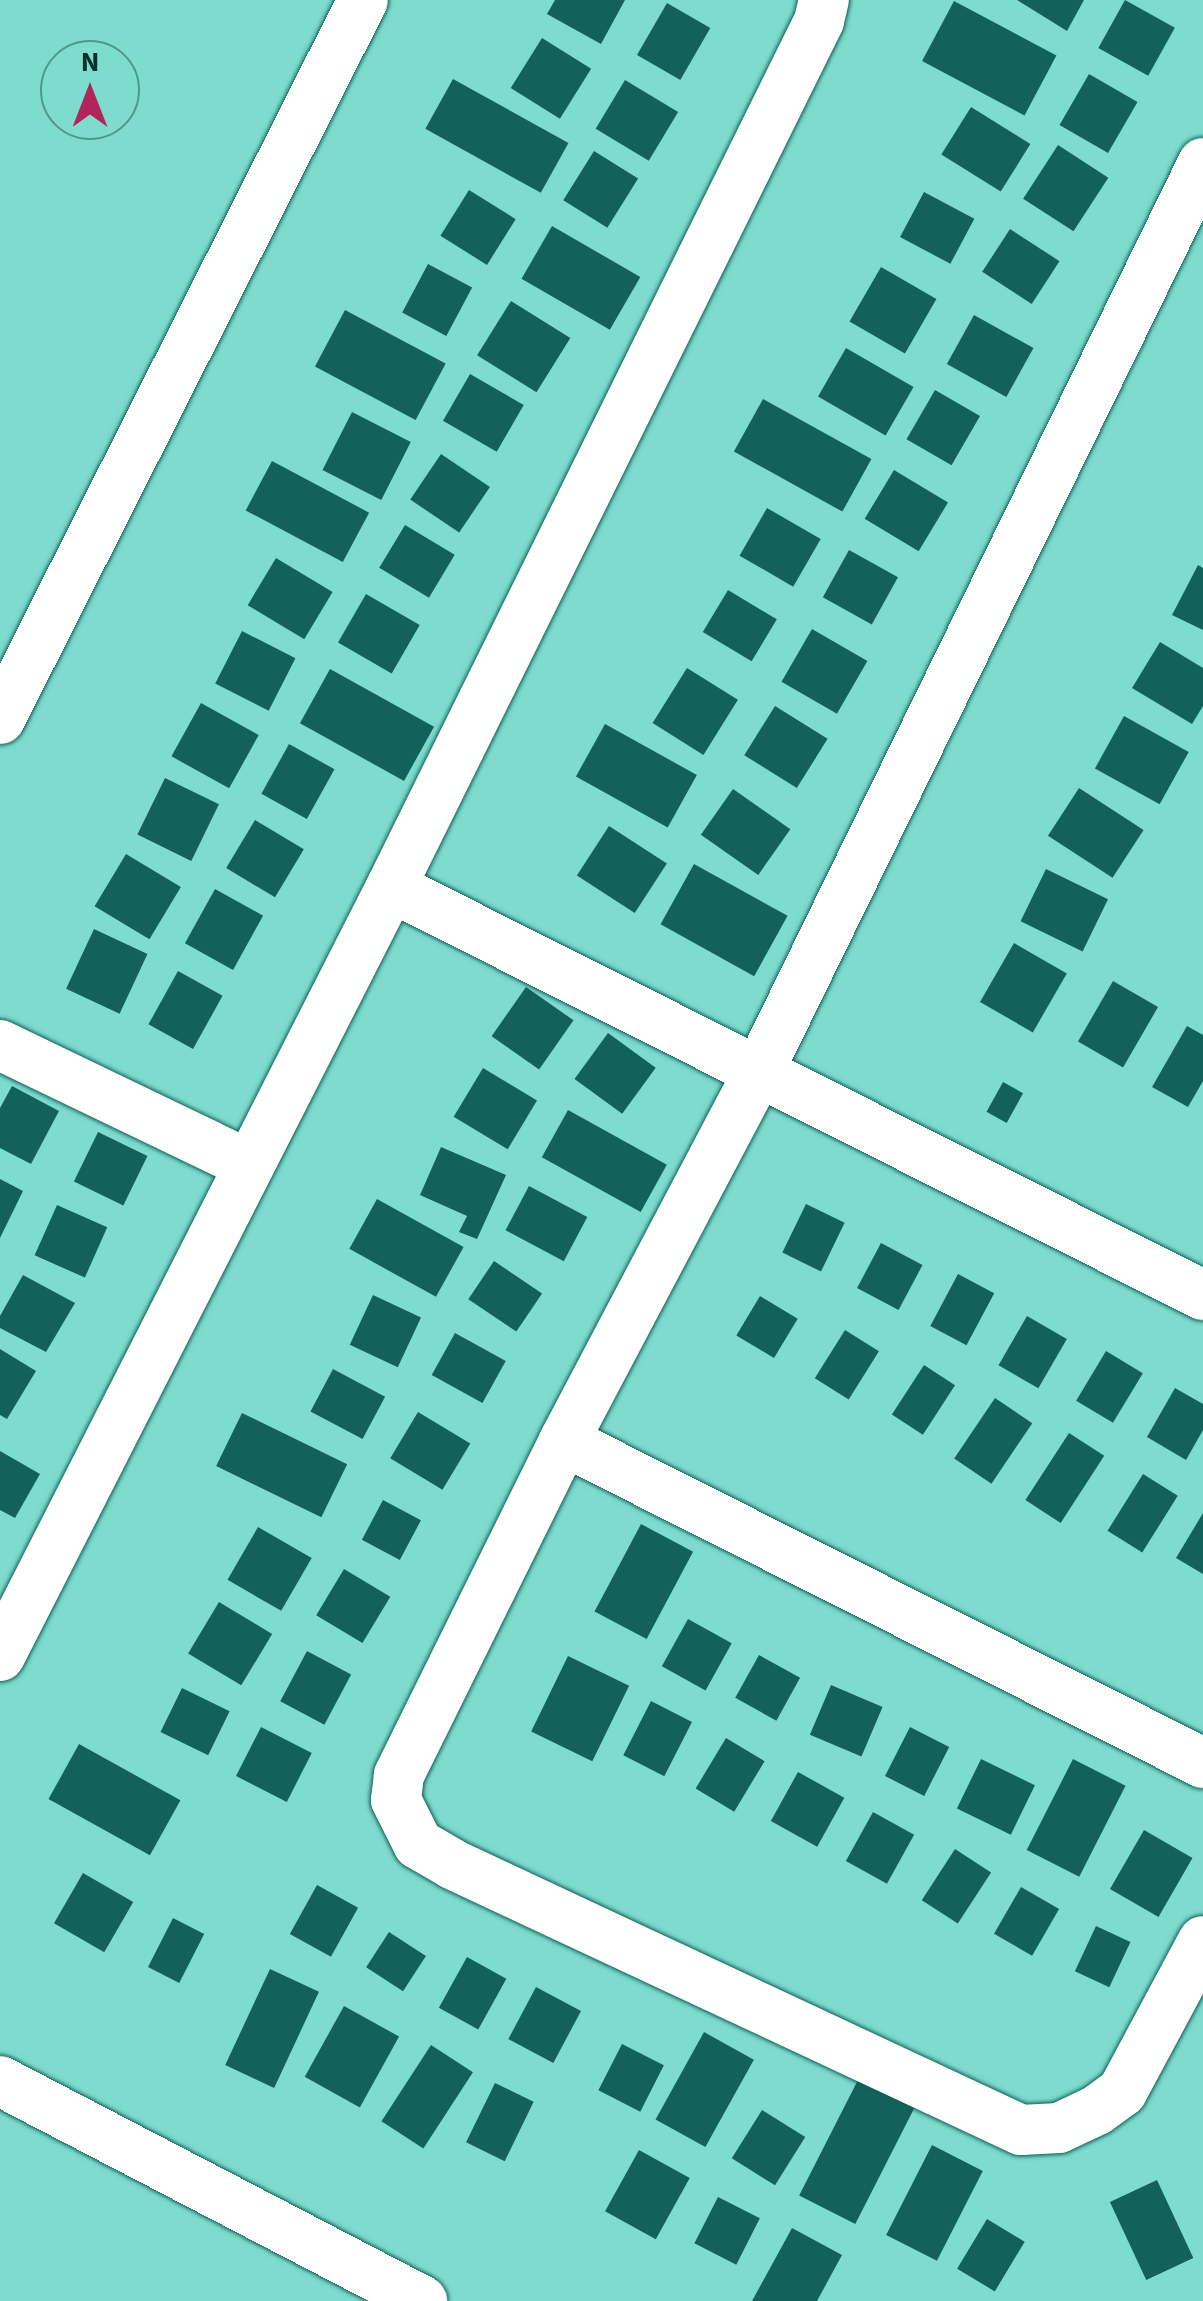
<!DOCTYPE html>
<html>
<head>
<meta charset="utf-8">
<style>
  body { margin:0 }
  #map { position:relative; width:1203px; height:2301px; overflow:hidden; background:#7edcce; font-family:"Source Sans 3",sans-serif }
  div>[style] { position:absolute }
  .building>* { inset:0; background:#136259; transform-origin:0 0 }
  .roads { filter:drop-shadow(0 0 2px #0e5f56) drop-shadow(0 0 2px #0e5f56) }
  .street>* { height:50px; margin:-25px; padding:0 25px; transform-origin:25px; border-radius:25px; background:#fff }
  span { translate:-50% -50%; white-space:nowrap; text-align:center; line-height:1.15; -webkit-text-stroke:10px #7edcce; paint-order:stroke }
  .north { position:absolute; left:40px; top:40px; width:100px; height:100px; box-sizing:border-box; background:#7edcce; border:2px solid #4e978c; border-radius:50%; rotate:0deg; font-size:28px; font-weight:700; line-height:40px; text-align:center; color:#05302a }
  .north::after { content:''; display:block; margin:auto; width:35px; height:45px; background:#b2255c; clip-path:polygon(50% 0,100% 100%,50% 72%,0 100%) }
</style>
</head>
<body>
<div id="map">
  <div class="building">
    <div style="clip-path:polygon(555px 0,625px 0,601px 44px,547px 14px)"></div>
    <div style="clip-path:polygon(1017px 0,1084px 0,1067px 31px)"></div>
    <div style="left:1125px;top:0;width:57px;height:55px;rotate:29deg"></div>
    <div style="left:954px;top:1px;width:116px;height:68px;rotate:28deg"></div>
    <div style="left:667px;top:3px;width:50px;height:60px;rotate:30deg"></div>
    <div style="left:542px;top:38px;width:58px;height:59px;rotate:32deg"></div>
    <div style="left:1089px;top:74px;width:56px;height:59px;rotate:30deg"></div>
    <div style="left:453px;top:79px;width:132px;height:57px;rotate:29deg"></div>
    <div style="left:625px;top:80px;width:62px;height:57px;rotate:31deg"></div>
    <div style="left:971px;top:107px;width:70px;height:56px;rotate:32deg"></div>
    <div style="left:1058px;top:145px;width:60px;height:64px;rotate:33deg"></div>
    <div style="left:594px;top:151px;width:52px;height:58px;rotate:32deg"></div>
    <div style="left:469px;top:190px;width:55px;height:54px;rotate:32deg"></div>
    <div style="left:924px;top:192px;width:57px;height:51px;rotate:28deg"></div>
    <div style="left:552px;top:226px;width:102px;height:61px;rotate:30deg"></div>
    <div style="left:1010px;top:229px;width:59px;height:51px;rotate:33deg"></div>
    <div style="left:428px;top:264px;width:50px;height:55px;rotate:28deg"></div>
    <div style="left:881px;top:267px;width:64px;height:63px;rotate:30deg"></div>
    <div style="left:511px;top:301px;width:70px;height:64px;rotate:32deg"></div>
    <div style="left:345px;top:310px;width:114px;height:64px;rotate:28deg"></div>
    <div style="left:974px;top:315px;width:68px;height:56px;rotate:29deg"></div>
    <div style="left:846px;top:348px;width:78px;height:56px;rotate:30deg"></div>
    <div style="left:470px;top:374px;width:62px;height:54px;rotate:30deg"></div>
    <div style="left:935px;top:390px;width:52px;height:57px;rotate:30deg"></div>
    <div style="left:763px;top:399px;width:124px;height:60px;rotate:29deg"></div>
    <div style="left:352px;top:412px;width:66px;height:65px;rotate:27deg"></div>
    <div style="left:441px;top:454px;width:59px;height:55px;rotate:34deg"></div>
    <div style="left:272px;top:461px;width:110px;height:56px;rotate:28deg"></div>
    <div style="left:894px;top:470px;width:63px;height:57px;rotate:31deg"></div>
    <div style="left:767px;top:508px;width:62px;height:55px;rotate:30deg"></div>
    <div style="left:405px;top:525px;width:58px;height:50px;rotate:31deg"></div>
    <div style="left:849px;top:550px;width:56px;height:54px;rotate:29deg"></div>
    <div style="left:276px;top:558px;width:66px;height:55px;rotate:31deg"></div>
    <div style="clip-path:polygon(1198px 565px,1203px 568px,1203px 630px,1172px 615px)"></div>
    <div style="left:728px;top:590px;width:57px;height:49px;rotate:31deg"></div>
    <div style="left:366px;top:594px;width:62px;height:56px;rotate:30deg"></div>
    <div style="left:812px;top:629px;width:64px;height:61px;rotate:30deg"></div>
    <div style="left:242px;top:631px;width:60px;height:59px;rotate:27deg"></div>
    <div style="clip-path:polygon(1160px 642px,1203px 668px,1203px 706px,1192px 724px,1132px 688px)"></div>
    <div style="left:687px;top:668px;width:60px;height:65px;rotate:32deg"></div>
    <div style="left:330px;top:669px;width:119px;height:62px;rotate:29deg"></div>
    <div style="left:201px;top:703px;width:66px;height:61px;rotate:29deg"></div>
    <div style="left:775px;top:706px;width:62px;height:58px;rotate:32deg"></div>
    <div style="left:1124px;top:716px;width:74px;height:60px;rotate:29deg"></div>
    <div style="left:605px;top:724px;width:105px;height:60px;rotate:29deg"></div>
    <div style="left:289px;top:744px;width:52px;height:57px;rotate:29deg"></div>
    <div style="left:165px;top:778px;width:60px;height:63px;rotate:26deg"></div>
    <div style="left:1079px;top:788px;width:77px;height:57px;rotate:33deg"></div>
    <div style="left:733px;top:789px;width:70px;height:56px;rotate:35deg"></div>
    <div style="left:255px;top:820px;width:57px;height:56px;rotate:31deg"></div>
    <div style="left:609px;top:826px;width:69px;height:59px;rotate:33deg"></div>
    <div style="left:126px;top:854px;width:64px;height:61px;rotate:31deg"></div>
    <div style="left:694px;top:864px;width:107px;height:69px;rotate:29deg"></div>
    <div style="left:1046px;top:869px;width:69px;height:58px;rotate:26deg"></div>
    <div style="left:215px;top:889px;width:55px;height:62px;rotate:29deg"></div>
    <div style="left:94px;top:929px;width:59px;height:66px;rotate:25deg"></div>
    <div style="left:1014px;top:943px;width:61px;height:68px;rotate:30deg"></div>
    <div style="left:178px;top:971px;width:51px;height:61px;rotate:29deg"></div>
    <div style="left:1113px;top:981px;width:52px;height:70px;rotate:30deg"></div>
    <div style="left:526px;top:987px;width:58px;height:60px;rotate:35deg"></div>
    <div style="clip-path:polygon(1187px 1026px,1203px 1035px,1203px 1081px,1188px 1107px,1152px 1087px)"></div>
    <div style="left:608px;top:1033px;width:59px;height:57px;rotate:36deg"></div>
    <div style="left:483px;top:1068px;width:63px;height:57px;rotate:31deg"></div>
    <div style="left:1003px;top:1082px;width:23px;height:34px;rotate:29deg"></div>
    <div style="clip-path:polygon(12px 1086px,59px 1111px,31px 1164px,0 1148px,0 1108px)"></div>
    <div style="left:568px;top:1110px;width:113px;height:54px;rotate:29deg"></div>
    <div style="left:98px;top:1132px;width:55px;height:55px;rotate:26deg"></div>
    <div style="clip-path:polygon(441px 1147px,506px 1175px,477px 1239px,459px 1232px,467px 1216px,420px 1195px)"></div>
    <div style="clip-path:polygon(0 1179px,23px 1191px,0 1238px)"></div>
    <div style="left:529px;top:1186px;width:66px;height:50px;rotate:28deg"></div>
    <div style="left:377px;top:1199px;width:99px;height:57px;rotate:29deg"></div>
    <div style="left:806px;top:1204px;width:43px;height:54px;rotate:26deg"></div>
    <div style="left:57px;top:1205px;width:55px;height:55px;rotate:24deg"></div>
    <div style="left:881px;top:1243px;width:47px;height:51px;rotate:28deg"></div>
    <div style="left:494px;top:1261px;width:58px;height:46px;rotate:34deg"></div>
    <div style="left:958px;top:1274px;width:41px;height:59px;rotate:28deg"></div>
    <div style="clip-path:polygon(23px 1275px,75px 1303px,46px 1352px,0 1328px,0 1316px)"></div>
    <div style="left:373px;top:1295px;width:53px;height:55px;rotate:25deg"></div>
    <div style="left:760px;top:1296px;width:44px;height:46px;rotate:31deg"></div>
    <div style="left:1027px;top:1316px;width:46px;height:57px;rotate:30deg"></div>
    <div style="left:845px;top:1330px;width:40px;height:57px;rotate:32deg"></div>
    <div style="left:455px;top:1333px;width:58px;height:48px;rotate:29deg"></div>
    <div style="clip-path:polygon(0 1349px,36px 1371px,7px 1419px,0 1415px)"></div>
    <div style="left:1106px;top:1351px;width:43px;height:58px;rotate:31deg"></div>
    <div style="left:924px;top:1365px;width:37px;height:59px;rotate:33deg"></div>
    <div style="left:333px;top:1369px;width:59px;height:48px;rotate:28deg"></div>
    <div style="clip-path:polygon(1175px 1388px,1203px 1404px,1203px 1430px,1186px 1460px,1147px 1437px)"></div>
    <div style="left:995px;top:1398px;width:45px;height:73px;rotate:34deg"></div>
    <div style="left:418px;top:1412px;width:61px;height:54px;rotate:31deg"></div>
    <div style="left:242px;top:1413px;width:117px;height:59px;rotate:26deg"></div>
    <div style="left:1069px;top:1433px;width:42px;height:80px;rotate:33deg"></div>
    <div style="clip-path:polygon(0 1451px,40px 1474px,15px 1518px,0 1510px)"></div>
    <div style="left:1143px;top:1474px;width:41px;height:67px;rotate:32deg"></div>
    <div style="left:383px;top:1500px;width:43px;height:45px;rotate:28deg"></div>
    <div style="clip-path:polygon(1203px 1513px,1203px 1574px,1176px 1558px)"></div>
    <div style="left:641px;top:1524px;width:59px;height:99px;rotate:28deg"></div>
    <div style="left:258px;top:1527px;width:62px;height:61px;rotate:30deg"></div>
    <div style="left:344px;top:1569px;width:54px;height:54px;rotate:31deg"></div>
    <div style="left:219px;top:1602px;width:62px;height:60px;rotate:31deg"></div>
    <div style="left:688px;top:1619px;width:50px;height:54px;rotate:29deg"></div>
    <div style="left:307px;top:1651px;width:50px;height:57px;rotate:28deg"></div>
    <div style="left:759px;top:1655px;width:47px;height:49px;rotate:29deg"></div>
    <div style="left:568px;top:1656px;width:68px;height:84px;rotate:26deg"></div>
    <div style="left:831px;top:1685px;width:56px;height:54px;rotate:23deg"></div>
    <div style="left:182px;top:1688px;width:53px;height:49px;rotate:26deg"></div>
    <div style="left:651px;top:1701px;width:46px;height:61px;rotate:27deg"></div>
    <div style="left:261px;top:1727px;width:57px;height:55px;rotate:27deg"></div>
    <div style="left:910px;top:1727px;width:44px;height:55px;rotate:27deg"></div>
    <div style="left:726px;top:1738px;width:45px;height:59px;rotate:31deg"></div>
    <div style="left:79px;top:1744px;width:116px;height:63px;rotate:29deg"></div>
    <div style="left:981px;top:1759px;width:60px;height:55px;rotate:26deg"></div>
    <div style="left:1073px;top:1759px;width:59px;height:102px;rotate:27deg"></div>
    <div style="left:798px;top:1772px;width:53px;height:56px;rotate:29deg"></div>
    <div style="left:873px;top:1812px;width:47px;height:56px;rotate:29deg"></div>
    <div style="left:1144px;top:1830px;width:56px;height:68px;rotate:30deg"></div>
    <div style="left:955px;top:1849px;width:43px;height:61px;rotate:33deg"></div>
    <div style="left:83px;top:1873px;width:58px;height:58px;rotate:30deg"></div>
    <div style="left:317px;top:1885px;width:47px;height:56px;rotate:29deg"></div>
    <div style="left:1021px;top:1887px;width:44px;height:54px;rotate:30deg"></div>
    <div style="left:173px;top:1918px;width:35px;height:55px;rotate:27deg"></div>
    <div style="left:1096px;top:1926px;width:38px;height:50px;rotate:25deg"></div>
    <div style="left:389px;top:1932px;width:44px;height:42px;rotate:33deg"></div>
    <div style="left:467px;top:1957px;width:45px;height:58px;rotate:29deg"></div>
    <div style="left:270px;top:1969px;width:54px;height:106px;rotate:25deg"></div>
    <div style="left:536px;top:1987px;width:51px;height:59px;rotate:28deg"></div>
    <div style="left:344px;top:2006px;width:63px;height:81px;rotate:29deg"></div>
    <div style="left:704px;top:2032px;width:57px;height:100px;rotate:29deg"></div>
    <div style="left:622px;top:2044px;width:47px;height:52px;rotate:27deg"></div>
    <div style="left:431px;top:2045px;width:50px;height:91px;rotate:33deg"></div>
    <div style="left:860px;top:2076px;width:63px;height:134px;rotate:27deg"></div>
    <div style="left:495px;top:2083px;width:43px;height:66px;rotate:26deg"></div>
    <div style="left:762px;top:2110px;width:51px;height:57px;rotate:32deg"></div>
    <div style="left:932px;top:2145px;width:57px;height:101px;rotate:27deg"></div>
    <div style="left:639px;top:2150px;width:58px;height:70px;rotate:29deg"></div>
    <div style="left:1157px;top:2180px;width:86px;height:52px;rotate:65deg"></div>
    <div style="left:718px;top:2197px;width:47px;height:52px;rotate:27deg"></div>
    <div style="left:987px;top:2219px;width:44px;height:58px;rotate:31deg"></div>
    <div style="clip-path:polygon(792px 2228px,842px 2255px,817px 2301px,752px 2301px)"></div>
  </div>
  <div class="roads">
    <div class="street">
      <div style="left:1203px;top:163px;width:1011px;rotate:116.06deg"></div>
      <div style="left:759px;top:1071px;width:418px;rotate:117.8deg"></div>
      <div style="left:564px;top:1441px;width:373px;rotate:116.3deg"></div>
      <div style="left:399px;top:1775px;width:25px;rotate:97deg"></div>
      <div style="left:396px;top:1800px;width:49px;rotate:63.4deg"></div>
      <div style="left:418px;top:1844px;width:39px;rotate:30deg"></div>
      <div style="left:452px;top:1864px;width:628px;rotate:25.06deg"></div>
      <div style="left:1021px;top:2130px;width:38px;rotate:-3deg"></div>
      <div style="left:1059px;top:2128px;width:42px;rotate:-25.3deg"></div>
      <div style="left:1097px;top:2110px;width:31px;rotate:-36deg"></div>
      <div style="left:1122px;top:2092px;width:171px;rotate:-61.8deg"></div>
      <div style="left:0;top:719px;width:805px;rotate:-63.21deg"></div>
      <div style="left:391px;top:887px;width:909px;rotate:26.68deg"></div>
      <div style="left:0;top:1045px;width:276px;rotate:25.7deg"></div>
      <div style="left:564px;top:1441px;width:716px;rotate:26.74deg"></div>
      <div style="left:0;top:1656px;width:863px;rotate:-63.05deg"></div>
      <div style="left:391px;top:887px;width:966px;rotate:-63.7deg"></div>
      <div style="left:819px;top:21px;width:22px;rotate:-77deg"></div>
      <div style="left:0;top:2081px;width:476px;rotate:27.5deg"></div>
    </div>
  </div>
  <div class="north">N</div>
</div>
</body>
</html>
